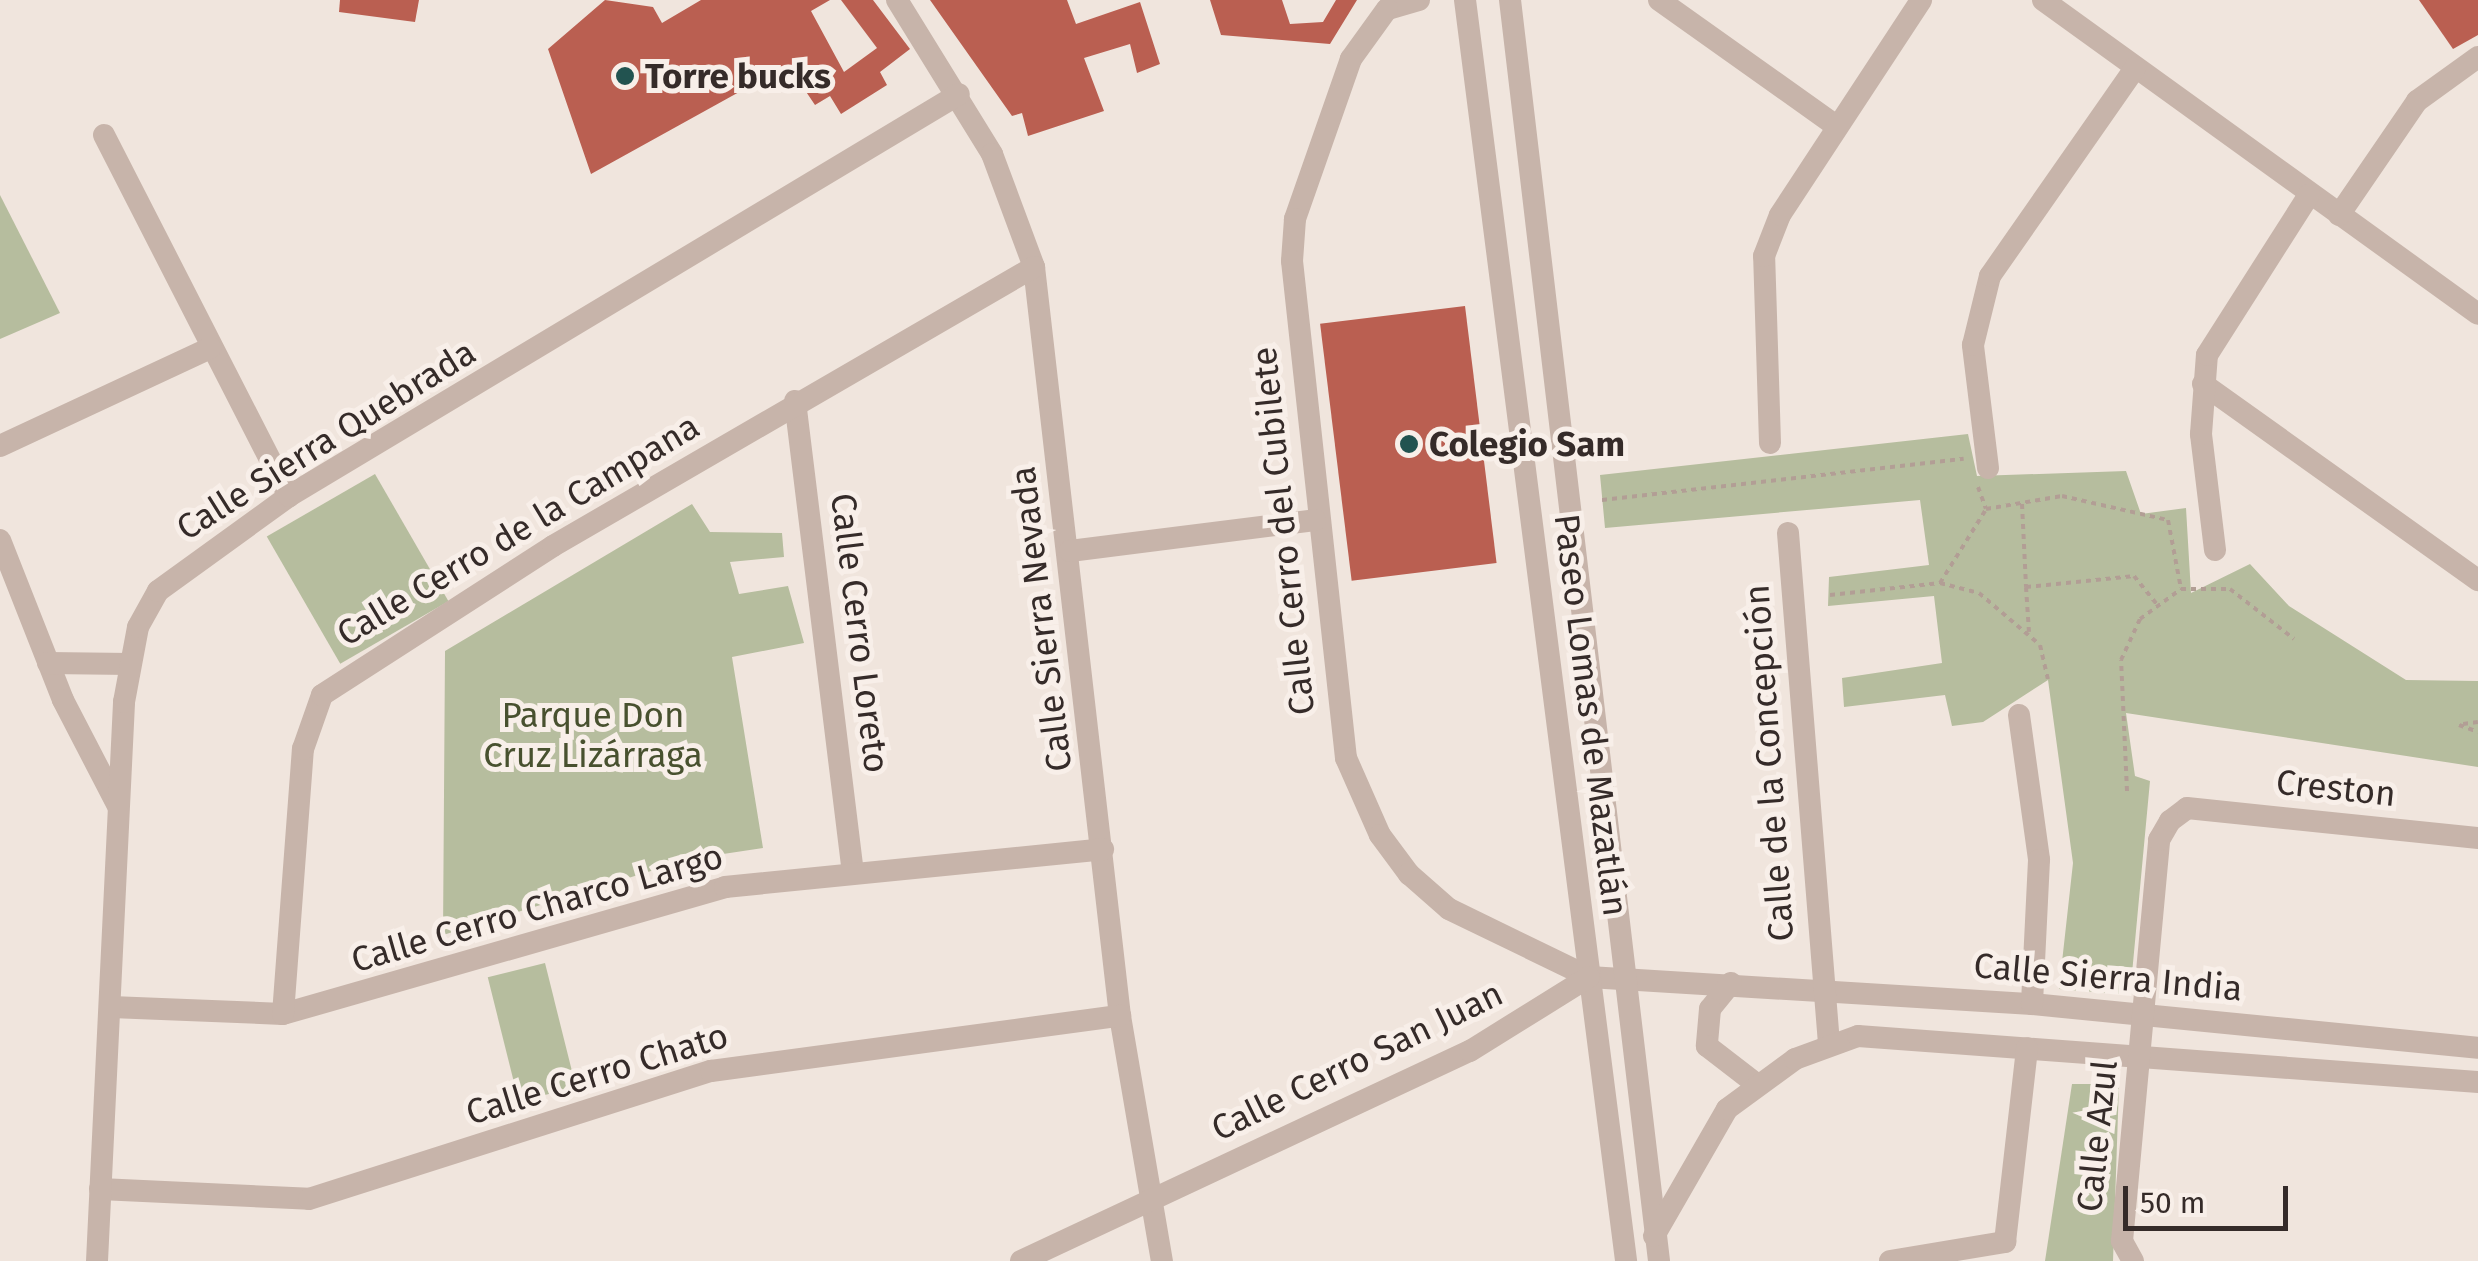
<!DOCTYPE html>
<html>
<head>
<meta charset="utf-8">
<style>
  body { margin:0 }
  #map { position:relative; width:2478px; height:1261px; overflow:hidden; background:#f0e5dd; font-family:"Fira Sans",sans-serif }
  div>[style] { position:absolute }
  .green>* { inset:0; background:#b6bd9e; transform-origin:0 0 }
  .building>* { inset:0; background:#ba5f51; transform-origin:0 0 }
  .path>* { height:4px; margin-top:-2px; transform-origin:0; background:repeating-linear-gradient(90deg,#b29e95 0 5px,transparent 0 10px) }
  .minor>* { height:22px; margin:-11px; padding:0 11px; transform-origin:11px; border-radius:11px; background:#c7b4aa }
  .dots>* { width:28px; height:28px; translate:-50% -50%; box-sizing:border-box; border:5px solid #f8efe9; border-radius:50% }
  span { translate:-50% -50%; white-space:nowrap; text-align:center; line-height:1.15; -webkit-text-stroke:10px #f8efe9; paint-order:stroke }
  .poi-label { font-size:35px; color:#352b29; font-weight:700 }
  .left { translate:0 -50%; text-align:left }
  .street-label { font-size:35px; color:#352b29 }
  .park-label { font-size:35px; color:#48512f }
  .scale { position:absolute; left:2123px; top:1186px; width:165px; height:45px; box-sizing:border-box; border:5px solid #352b29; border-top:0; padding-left:12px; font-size:30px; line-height:35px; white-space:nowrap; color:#352b29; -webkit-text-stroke:8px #f8efe9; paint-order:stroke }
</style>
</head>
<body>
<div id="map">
  <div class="green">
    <div style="clip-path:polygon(0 195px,60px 313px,0 339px)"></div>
    <div style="clip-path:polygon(1968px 434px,1977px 476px,2126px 471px,2141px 514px,2186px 508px,2191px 593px,2250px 564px,2289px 606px,2406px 680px,2478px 681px,2478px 767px,2126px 713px,2135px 776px,2150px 781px,2130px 995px,2059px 989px,2073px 863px,2048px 680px,1983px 722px,1952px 726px,1945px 695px,1844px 707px,1842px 678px,1942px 663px,1934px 596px,1828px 606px,1829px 577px,1929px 565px,1920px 500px,1605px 528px,1600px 475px)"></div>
    <div style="left:375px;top:474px;width:147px;height:125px;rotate:60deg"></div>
    <div style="clip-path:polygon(692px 504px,710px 532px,782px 533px,784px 557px,730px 562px,739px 594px,788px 586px,804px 643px,732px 657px,763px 848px,690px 859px,443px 935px,445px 651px)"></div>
    <div style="left:545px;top:963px;width:128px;height:59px;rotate:76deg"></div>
    <div style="clip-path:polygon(2072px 1084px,2119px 1084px,2113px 1261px,2045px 1261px)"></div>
  </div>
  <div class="building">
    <div style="clip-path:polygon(340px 0,419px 0,415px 22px,339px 12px)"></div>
    <div style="clip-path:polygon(605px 0,653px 7px,662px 23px,701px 0,830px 0,811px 11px,844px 72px,877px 48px,841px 0,873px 0,910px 49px,880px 72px,887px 85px,841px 114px,830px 96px,815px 105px,788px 65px,591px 174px,548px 49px)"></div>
    <div style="clip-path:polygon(930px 0,1067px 0,1076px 24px,1140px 2px,1160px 64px,1137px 73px,1130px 44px,1084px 58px,1104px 111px,1028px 136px,1022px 113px,1012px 116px)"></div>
    <div style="clip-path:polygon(1210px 0,1282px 0,1290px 24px,1323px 22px,1336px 0,1357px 0,1330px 44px,1221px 35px)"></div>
    <div style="clip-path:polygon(2419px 0,2478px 0,2478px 35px,2453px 49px)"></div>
    <div style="left:1465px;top:306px;width:259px;height:146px;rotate:83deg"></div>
  </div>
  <div class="path">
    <div style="left:1978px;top:487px;width:23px;rotate:70deg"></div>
    <div style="left:1986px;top:509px;width:77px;rotate:-9.7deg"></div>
    <div style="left:2062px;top:496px;width:109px;rotate:12.8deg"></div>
    <div style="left:2168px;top:520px;width:70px;rotate:79.3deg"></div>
    <div style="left:1602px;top:500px;width:364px;rotate:-6.5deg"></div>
    <div style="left:2022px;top:504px;width:83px;rotate:87.2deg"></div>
    <div style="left:2026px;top:587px;width:109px;rotate:-5.8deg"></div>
    <div style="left:2134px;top:576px;width:36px;rotate:51deg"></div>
    <div style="left:1940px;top:583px;width:85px;rotate:-58deg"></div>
    <div style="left:2026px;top:587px;width:45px;rotate:86.2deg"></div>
    <div style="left:1830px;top:595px;width:111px;rotate:-6.2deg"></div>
    <div style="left:1940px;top:583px;width:40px;rotate:14.4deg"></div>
    <div style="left:1979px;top:593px;width:80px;rotate:40.4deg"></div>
    <div style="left:2040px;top:645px;width:35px;rotate:77deg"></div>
    <div style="left:2463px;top:724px;width:15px;rotate:-8deg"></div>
    <div style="left:2459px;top:725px;width:20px;rotate:20deg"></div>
    <div style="left:2127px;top:791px;width:131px;rotate:-92.6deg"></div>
    <div style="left:2121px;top:660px;width:45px;rotate:-65.1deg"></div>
    <div style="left:2140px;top:619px;width:51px;rotate:-36.2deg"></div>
    <div style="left:2181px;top:589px;width:49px"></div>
    <div style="left:2230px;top:589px;width:81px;rotate:38deg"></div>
  </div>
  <div class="minor">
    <div style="left:897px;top:0;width:181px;rotate:58.3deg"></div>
    <div style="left:992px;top:154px;width:121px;rotate:69.6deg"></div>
    <div style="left:1034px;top:267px;width:754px;rotate:83.45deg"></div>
    <div style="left:1120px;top:1016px;width:249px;rotate:80.3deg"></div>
    <div style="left:1419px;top:0;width:33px;rotate:164deg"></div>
    <div style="left:1387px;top:9px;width:62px;rotate:125.8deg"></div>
    <div style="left:1351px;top:59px;width:170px;rotate:109.3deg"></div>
    <div style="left:1295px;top:219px;width:42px;rotate:94.1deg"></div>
    <div style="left:1292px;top:261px;width:500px;rotate:83.8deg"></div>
    <div style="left:1346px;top:758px;width:84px;rotate:66.2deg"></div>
    <div style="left:1380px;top:835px;width:49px;rotate:53.4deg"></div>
    <div style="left:1409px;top:874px;width:53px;rotate:41.2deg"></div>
    <div style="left:1449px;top:909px;width:156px;rotate:25.9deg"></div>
    <div style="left:1589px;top:977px;width:444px;rotate:3.5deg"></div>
    <div style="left:2032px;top:1004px;width:448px;rotate:5.6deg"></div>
    <div style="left:1465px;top:0;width:1271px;rotate:82.72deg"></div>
    <div style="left:1510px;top:0;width:1270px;rotate:83.26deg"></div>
    <div style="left:1659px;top:0;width:217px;rotate:35.4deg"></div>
    <div style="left:2043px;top:0;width:536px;rotate:35.82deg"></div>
    <div style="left:104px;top:135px;width:406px;rotate:62.9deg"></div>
    <div style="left:2339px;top:215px;width:138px;rotate:-55.6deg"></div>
    <div style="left:2417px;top:101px;width:75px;rotate:-35.8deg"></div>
    <div style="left:2203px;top:384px;width:338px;rotate:35.5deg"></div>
    <div style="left:795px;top:401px;width:476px;rotate:83deg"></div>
    <div style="left:1770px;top:443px;width:187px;rotate:-91.8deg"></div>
    <div style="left:1764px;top:256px;width:44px;rotate:-68.7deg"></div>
    <div style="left:1780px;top:215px;width:257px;rotate:-56.7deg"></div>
    <div style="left:0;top:446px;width:232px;rotate:-25deg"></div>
    <div style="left:1988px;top:468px;width:124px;rotate:-97deg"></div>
    <div style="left:1973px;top:345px;width:71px;rotate:-76.2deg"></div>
    <div style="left:1990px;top:276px;width:254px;rotate:-55.1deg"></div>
    <div style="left:1788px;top:533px;width:513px;rotate:85.41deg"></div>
    <div style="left:0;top:540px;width:172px;rotate:68.5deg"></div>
    <div style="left:63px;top:700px;width:119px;rotate:62.6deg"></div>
    <div style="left:2215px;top:550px;width:117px;rotate:-96.9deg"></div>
    <div style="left:2201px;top:434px;width:79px;rotate:-85.7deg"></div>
    <div style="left:2207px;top:355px;width:190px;rotate:-57.5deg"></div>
    <div style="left:1070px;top:551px;width:247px;rotate:-7.2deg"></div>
    <div style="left:48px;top:663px;width:82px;rotate:0.7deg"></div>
    <div style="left:2019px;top:715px;width:146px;rotate:82.1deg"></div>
    <div style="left:2039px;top:860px;width:144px;rotate:92.8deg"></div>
    <div style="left:1731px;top:983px;width:33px;rotate:129deg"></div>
    <div style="left:1710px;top:1009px;width:37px;rotate:95deg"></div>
    <div style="left:1707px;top:1046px;width:61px;rotate:37.6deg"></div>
    <div style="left:111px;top:1007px;width:172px;rotate:2.3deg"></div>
    <div style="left:283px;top:1014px;width:460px;rotate:-16deg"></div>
    <div style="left:725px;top:887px;width:380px;rotate:-5.7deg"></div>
    <div style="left:283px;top:1014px;width:266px;rotate:-85.7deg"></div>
    <div style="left:303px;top:749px;width:57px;rotate:-70.6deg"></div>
    <div style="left:322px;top:695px;width:275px;rotate:-32.8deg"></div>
    <div style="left:553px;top:546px;width:556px;rotate:-30.12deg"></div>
    <div style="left:100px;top:1189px;width:209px;rotate:2.7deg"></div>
    <div style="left:309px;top:1199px;width:422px;rotate:-17.7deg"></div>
    <div style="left:711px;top:1071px;width:413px;rotate:-7.7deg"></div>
    <div style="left:1654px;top:1236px;width:146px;rotate:-60.1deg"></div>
    <div style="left:1727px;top:1109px;width:84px;rotate:-36.3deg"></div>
    <div style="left:1795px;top:1059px;width:67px;rotate:-20.1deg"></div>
    <div style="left:1858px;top:1036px;width:622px;rotate:4.24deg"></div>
    <div style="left:97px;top:1261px;width:560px;rotate:-87.23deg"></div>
    <div style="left:124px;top:702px;width:76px;rotate:-79.4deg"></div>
    <div style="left:138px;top:627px;width:41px;rotate:-60.9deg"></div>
    <div style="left:158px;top:591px;width:162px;rotate:-35.9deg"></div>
    <div style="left:289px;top:496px;width:781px;rotate:-30.96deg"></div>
    <div style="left:1021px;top:1261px;width:496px;rotate:-25.1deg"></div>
    <div style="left:1470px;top:1051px;width:140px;rotate:-31.9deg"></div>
    <div style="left:1890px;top:1261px;width:117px;rotate:-9.4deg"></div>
    <div style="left:2005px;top:1242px;width:195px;rotate:-83.5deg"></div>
    <div style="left:2133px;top:1261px;width:23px;rotate:-119deg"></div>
    <div style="left:2122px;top:1241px;width:403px;rotate:-84.7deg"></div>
    <div style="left:2159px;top:840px;width:22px;rotate:-60deg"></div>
    <div style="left:2170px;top:821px;width:21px;rotate:-37deg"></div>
    <div style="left:2187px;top:808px;width:293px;rotate:5.9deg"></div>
  </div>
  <div class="dots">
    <div style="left:625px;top:76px;background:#225350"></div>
    <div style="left:1409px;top:444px;background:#225350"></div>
  </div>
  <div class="poi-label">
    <span class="left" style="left:645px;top:76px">Torre bucks</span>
    <span class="left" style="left:1429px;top:444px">Colegio Sam</span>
  </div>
  <div class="street-label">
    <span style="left:326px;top:440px;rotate:-32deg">Calle Sierra Quebrada</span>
    <span style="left:518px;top:530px;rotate:-31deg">Calle Cerro de la Campana</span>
    <span style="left:1283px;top:531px;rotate:-96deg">Calle Cerro del Cubilete</span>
    <span style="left:1041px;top:619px;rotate:-97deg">Calle Sierra Nevada</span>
    <span style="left:860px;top:633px;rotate:83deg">Calle Cerro Loreto</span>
    <span style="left:1591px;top:715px;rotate:83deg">Paseo Lomas de Mazatlán</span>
    <span style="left:1769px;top:763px;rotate:-94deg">Calle de la Concepción</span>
    <span style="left:2336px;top:788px;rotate:6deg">Creston</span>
    <span style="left:537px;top:908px;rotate:-16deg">Calle Cerro Charco Largo</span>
    <span style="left:2108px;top:977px;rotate:5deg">Calle Sierra India</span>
    <span style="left:1357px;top:1061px;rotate:-26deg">Calle Cerro San Juan</span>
    <span style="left:597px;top:1074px;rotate:-17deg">Calle Cerro Chato</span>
    <span style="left:2097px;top:1136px;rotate:-84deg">Calle Azul</span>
  </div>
  <div class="park-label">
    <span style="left:593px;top:735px">Parque Don<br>Cruz Lizárraga</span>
  </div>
  <div class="scale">50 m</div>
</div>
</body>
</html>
